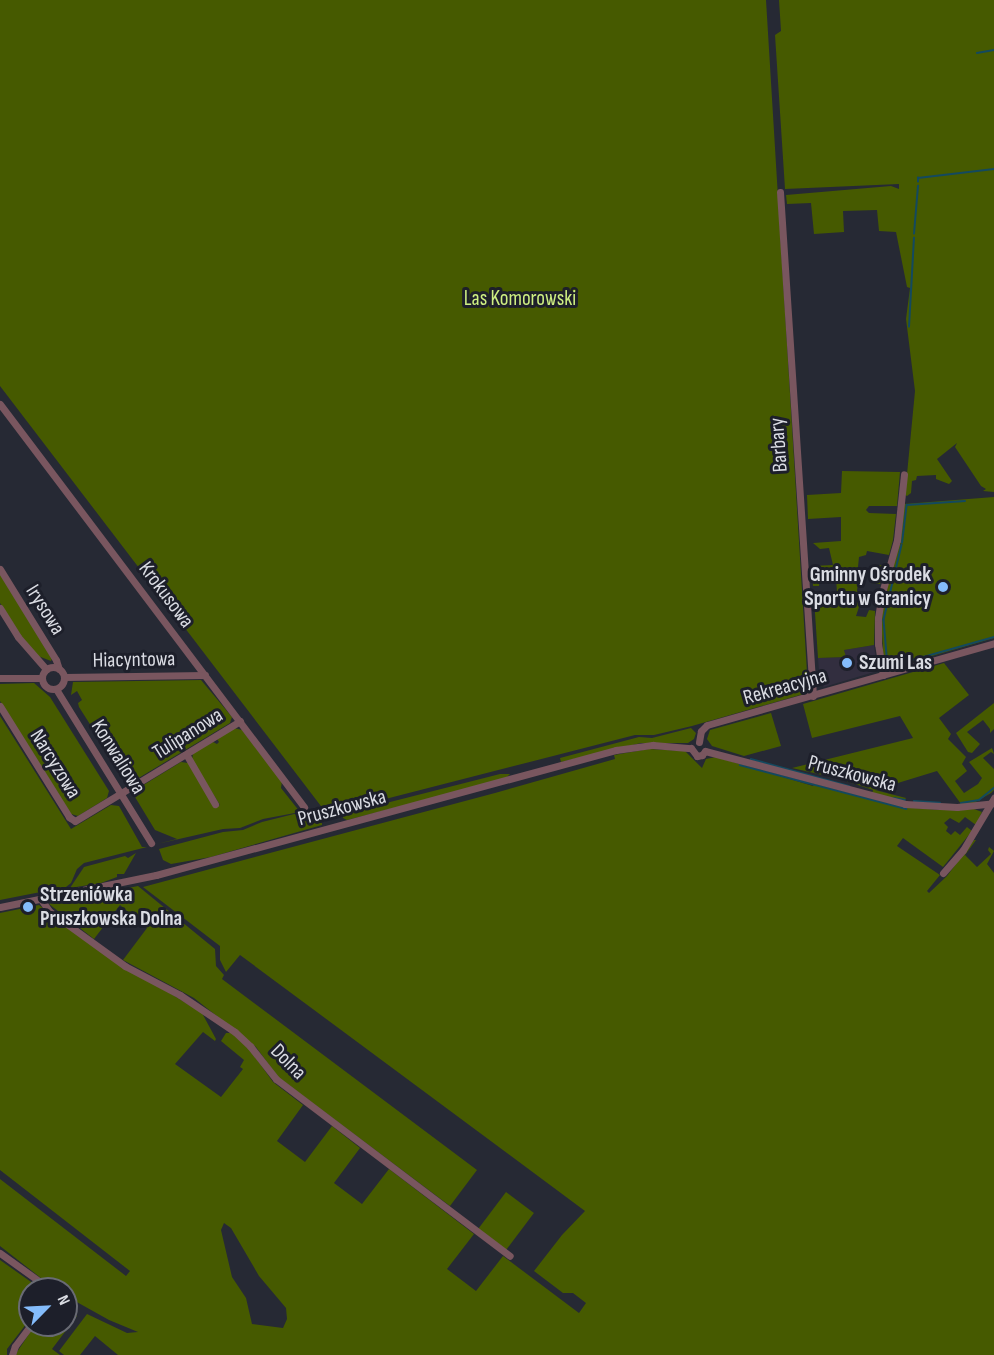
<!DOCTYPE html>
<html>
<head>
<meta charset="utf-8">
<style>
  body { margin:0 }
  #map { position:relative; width:994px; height:1355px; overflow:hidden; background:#262934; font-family:"Sofia Sans Condensed",sans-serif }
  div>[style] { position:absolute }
  .education>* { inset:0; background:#322e3f }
  .green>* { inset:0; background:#465a00; transform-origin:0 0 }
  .stream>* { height:1.5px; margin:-0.75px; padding:0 0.75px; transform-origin:0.75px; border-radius:0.75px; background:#13495f }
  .minor>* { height:7px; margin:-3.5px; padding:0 3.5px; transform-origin:3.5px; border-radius:3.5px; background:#79565f }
  .minor>.ring { margin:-3.5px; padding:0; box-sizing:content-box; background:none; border:7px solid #79565f; border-radius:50% }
  .dots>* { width:16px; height:16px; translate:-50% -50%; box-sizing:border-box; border:3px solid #1d1f2a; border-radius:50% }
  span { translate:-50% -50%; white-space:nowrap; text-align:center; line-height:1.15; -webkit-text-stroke:6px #1d1f2a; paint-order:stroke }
  .park-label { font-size:21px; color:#ceef82 }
  .street-label { font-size:21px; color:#dadce3 }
  .poi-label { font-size:21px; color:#dadce3; font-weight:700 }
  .right { translate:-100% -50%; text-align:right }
  .left { translate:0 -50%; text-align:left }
  .north { position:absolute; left:18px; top:1277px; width:60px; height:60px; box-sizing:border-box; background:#1d1f2a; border:2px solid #696b74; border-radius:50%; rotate:66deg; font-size:16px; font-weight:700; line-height:24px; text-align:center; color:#dadce3 }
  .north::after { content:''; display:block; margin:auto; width:21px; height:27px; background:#84bcfb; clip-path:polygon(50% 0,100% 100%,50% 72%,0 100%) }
</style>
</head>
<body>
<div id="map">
  <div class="education">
    <div style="clip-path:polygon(874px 645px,877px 667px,874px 672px,824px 687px,820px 684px,818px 658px,845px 657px,844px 650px)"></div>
  </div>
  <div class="green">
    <div style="clip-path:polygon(0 0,766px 0,808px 689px,807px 693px,692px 726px,654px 735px,635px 735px,327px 814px,0 386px)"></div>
    <div style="clip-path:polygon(779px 0,994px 0,994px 492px,983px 491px,986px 489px,981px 486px,955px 447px,957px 443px,937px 459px,952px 481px,949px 484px,936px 479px,936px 475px,917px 476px,916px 480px,912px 481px,911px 493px,907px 496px,905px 495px,915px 391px,906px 319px,910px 288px,907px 287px,896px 232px,879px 231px,877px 210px,843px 211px,844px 232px,814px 234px,811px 203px,787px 204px,786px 195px,891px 186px,899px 189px,899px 184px,785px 189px,775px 35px,781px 31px)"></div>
    <div style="clip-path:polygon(842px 471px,900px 472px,897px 506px,869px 506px,866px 510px,869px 513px,896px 514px,893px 540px,889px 555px,867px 551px,866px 555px,859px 557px,858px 567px,864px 569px,877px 571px,878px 565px,886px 566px,880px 584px,871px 583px,872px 575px,859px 574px,857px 591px,877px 595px,876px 599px,862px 598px,856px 616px,866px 617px,869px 610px,875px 611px,874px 645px,844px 650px,846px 657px,818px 658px,814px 598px,837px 593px,836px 578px,820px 579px,819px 586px,813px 586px,812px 566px,833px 565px,829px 548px,820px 549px,813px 543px,841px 541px,841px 517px,808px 519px,807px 495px,841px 493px)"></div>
    <div style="clip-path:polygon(994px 497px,994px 638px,908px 663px,907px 661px,902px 662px,903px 665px,887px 670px,884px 666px,881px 618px,885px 594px,899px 544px,903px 545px,900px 543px,904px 504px)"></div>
    <div style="clip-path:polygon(0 574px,52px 658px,51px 661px,38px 656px,22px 637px,0 603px)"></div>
    <div style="clip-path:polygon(944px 663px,969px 695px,939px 718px,951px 734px,948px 739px,966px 757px,962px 764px,967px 771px,955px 781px,964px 793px,978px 784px,982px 778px,969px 762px,992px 748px,994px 754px,991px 752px,983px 758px,994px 769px,994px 790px,991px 793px,974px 803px,961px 804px,937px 771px,875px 790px,906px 798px,904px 801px,872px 794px,873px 790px,840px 779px,792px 768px,913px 738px,900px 716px,812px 738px,803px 704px)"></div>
    <div style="clip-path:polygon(201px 680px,232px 717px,230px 723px,132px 782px,125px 780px,95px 732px,98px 730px,96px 728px,93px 729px,79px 707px,78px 703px,82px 700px,77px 691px,71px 695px,73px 682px)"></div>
    <div style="clip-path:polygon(34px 683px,50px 697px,109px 791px,107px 798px,78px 816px,71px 814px,0 701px,0 684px)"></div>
    <div style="clip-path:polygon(994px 703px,994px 729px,990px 733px,990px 729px,983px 720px,967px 732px,980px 744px,972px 753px,968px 752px,956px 733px)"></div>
    <div style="clip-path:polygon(771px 713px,781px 746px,744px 756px,712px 746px,707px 739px,710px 730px)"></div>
    <div style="clip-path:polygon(0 716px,71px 829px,111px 805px,119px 806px,142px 847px,147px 847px,84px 863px,77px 869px,71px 883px,66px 887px,0 900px)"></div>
    <div style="clip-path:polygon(234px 728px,242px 730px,282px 781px,281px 788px,300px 812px,263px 819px,240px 828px,223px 829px,157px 844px,177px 839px,155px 830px,135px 797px,137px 789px,181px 762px,188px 763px,215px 807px,220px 805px,192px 760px,193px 753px,213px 742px,217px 744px,219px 742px,217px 739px)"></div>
    <div style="clip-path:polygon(691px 728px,696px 733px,694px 739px,688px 743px,641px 743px,561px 762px,560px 758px,639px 737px,652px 738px)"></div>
    <div style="clip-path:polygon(evenodd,649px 749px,685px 751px,702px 768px,706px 759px,716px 757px,813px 786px,814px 784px,903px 807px,940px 810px,974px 809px,982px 812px,976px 825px,965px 817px,959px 823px,950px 818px,944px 823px,948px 827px,946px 831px,951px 835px,955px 831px,960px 835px,967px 827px,972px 831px,943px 867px,903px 838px,897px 846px,940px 875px,927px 891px,929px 893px,947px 876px,974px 840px,976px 840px,965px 855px,977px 867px,991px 854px,988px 850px,989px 847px,994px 851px,987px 864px,994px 873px,994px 1355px,118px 1355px,95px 1336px,80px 1355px,64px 1355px,59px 1351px,87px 1314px,127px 1333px,138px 1332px,109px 1320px,66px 1296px,66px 1289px,55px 1289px,0 1246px,0 1179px,126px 1276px,130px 1271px,0 1170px,0 913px,39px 905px,92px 945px,202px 1013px,216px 1039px,215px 1041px,203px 1032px,175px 1064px,221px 1097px,243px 1069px,240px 1067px,244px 1060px,221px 1041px,226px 1033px,232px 1033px,250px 1050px,273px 1082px,303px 1105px,277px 1141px,305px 1162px,332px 1126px,360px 1148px,334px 1183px,362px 1204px,389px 1169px,474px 1234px,447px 1269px,476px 1291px,503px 1256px,579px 1313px,586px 1303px,573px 1293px,563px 1293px,534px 1271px,562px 1235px,585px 1211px,240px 955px,226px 972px,220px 960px,220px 946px,143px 887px,495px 793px,615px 759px,614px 755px,649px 749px,224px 1223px,231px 1228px,259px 1276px,286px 1308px,287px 1319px,283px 1328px,252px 1324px,246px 1298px,232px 1277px,221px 1230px,224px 1223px)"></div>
    <div style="clip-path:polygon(500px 774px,510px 774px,504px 780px,347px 820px,343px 818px,343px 814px)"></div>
    <div style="clip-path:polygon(294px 814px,301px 815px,312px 823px,322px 823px,322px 825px,211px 857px,171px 864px,163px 860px,159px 849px,223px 832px,243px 830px,262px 822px)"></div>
    <div style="clip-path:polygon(136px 853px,124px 874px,117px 874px,117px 877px,101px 883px,70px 888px,84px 867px,125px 856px,128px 858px)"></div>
    <div style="clip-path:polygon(138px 886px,215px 949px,216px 966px,224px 975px,222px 979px,477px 1170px,450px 1206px,278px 1077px,256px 1047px,194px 998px,123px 960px,147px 928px,120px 905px,94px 939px,49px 904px)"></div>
    <div style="left:506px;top:1192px;width:35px;height:46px;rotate:37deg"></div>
    <div style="clip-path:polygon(0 1260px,41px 1289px,30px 1289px,30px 1319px,7px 1349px,7px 1355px,0 1355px)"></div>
    <div style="clip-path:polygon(66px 1307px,77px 1316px,52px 1349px,60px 1355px,15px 1355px,35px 1325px,66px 1325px)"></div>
  </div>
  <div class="stream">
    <div style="left:977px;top:53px;width:17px;rotate:-10deg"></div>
    <div style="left:918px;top:182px;width:4px;rotate:-90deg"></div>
    <div style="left:918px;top:178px;width:77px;rotate:-6.8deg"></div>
    <div style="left:914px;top:234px;width:48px;rotate:-85.2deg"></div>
    <div style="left:909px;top:327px;width:89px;rotate:-86.8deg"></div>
    <div style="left:902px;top:543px;width:38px;rotate:-83deg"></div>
    <div style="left:907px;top:505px;width:58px;rotate:-3.9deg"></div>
    <div style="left:902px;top:545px;width:77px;rotate:103.5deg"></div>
    <div style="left:884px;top:620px;width:47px;rotate:85.1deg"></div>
    <div style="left:888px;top:667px;width:110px;rotate:-15.8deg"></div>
    <div style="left:751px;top:759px;width:102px;rotate:15.4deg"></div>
    <div style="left:740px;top:765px;width:172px;rotate:14.8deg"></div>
    <div style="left:894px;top:798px;width:11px;rotate:10deg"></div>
    <div style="left:914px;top:801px;width:26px;rotate:4deg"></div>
    <div style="left:961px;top:803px;width:18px;rotate:-9deg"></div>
    <div style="left:979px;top:800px;width:19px;rotate:-39deg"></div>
  </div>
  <div class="minor">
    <div style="left:780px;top:192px;width:505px;rotate:86.25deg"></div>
    <div style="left:0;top:404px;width:505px;rotate:52.97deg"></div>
    <div style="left:0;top:569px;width:107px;rotate:58.4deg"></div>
    <div style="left:56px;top:660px;width:9px;rotate:72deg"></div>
    <div style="left:0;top:608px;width:34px;rotate:58deg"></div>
    <div style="left:18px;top:637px;width:43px;rotate:48.8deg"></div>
    <div class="ring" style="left:42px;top:667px;width:15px;height:15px"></div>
    <div style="left:883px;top:675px;width:31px;rotate:-99deg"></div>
    <div style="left:878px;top:644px;width:26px;rotate:-90deg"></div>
    <div style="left:878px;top:618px;width:25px;rotate:-81deg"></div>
    <div style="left:882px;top:593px;width:55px;rotate:-74.2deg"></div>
    <div style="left:897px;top:540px;width:66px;rotate:-83.9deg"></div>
    <div style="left:64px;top:677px;width:141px;rotate:-0.8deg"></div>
    <div style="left:0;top:678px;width:42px"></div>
    <div style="left:56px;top:689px;width:181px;rotate:58.3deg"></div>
    <div style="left:0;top:706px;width:131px;rotate:58.1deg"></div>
    <div style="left:69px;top:817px;width:7px;rotate:34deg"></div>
    <div style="left:75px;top:821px;width:193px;rotate:-31.2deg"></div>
    <div style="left:699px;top:742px;width:11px;rotate:-80deg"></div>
    <div style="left:701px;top:731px;width:8px;rotate:-45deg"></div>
    <div style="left:707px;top:725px;width:298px;rotate:-15.9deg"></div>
    <div style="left:691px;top:748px;width:10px;rotate:53deg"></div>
    <div style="left:697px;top:756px;width:5px;rotate:-11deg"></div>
    <div style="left:702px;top:755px;width:5px;rotate:-53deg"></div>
    <div style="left:705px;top:751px;width:207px;rotate:14.8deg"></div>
    <div style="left:905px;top:804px;width:52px;rotate:3.3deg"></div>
    <div style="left:957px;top:807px;width:37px;rotate:-6deg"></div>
    <div style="left:186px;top:754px;width:58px;rotate:59.9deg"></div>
    <div style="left:943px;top:873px;width:30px;rotate:-49deg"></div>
    <div style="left:963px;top:850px;width:61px;rotate:-59.2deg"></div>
    <div style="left:40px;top:898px;width:16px;rotate:55deg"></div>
    <div style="left:49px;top:911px;width:94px;rotate:35.9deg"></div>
    <div style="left:125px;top:966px;width:62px;rotate:27.8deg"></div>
    <div style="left:180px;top:995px;width:66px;rotate:33.9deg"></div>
    <div style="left:235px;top:1032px;width:21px;rotate:43deg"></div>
    <div style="left:250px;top:1046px;width:42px;rotate:51.8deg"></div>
    <div style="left:276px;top:1079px;width:293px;rotate:37.1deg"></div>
    <div style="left:0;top:907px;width:159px;rotate:-11.6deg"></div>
    <div style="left:156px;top:875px;width:477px;rotate:-15.2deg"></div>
    <div style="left:616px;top:750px;width:37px;rotate:-8deg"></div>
    <div style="left:653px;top:745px;width:38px;rotate:5deg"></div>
    <div style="left:0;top:1253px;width:62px;rotate:35.8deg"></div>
    <div style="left:12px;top:1355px;width:9px;rotate:-72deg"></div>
    <div style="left:15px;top:1346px;width:26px;rotate:-53deg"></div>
  </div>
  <div class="dots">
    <div style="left:943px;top:587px;background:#84bcfb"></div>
    <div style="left:847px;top:663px;background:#84bcfb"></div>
    <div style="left:28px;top:907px;background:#84bcfb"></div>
  </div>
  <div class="park-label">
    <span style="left:520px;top:299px">Las Komorowski</span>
  </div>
  <div class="street-label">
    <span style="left:779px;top:445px;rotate:-94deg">Barbary</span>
    <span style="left:166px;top:595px;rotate:53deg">Krokusowa</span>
    <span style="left:45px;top:610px;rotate:58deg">Irysowa</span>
    <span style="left:134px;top:660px;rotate:-1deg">Hiacyntowa</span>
    <span style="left:785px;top:687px;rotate:-16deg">Rekreacyjna</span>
    <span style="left:188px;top:734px;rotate:-32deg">Tulipanowa</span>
    <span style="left:118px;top:757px;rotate:58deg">Konwaliowa</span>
    <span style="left:55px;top:764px;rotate:58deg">Narcyzowa</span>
    <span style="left:852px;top:774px;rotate:15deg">Pruszkowska</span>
    <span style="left:342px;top:808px;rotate:-15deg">Pruszkowska</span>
    <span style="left:288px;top:1062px;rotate:45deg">Dolna</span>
  </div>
  <div class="poi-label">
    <span class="right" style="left:931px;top:587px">Gminny Ośrodek<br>Sportu w Granicy</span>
    <span class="left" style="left:859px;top:663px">Szumi Las</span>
    <span class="left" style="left:40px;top:907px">Strzeniówka<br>Pruszkowska Dolna</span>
  </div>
  <div class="north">N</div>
</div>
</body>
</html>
